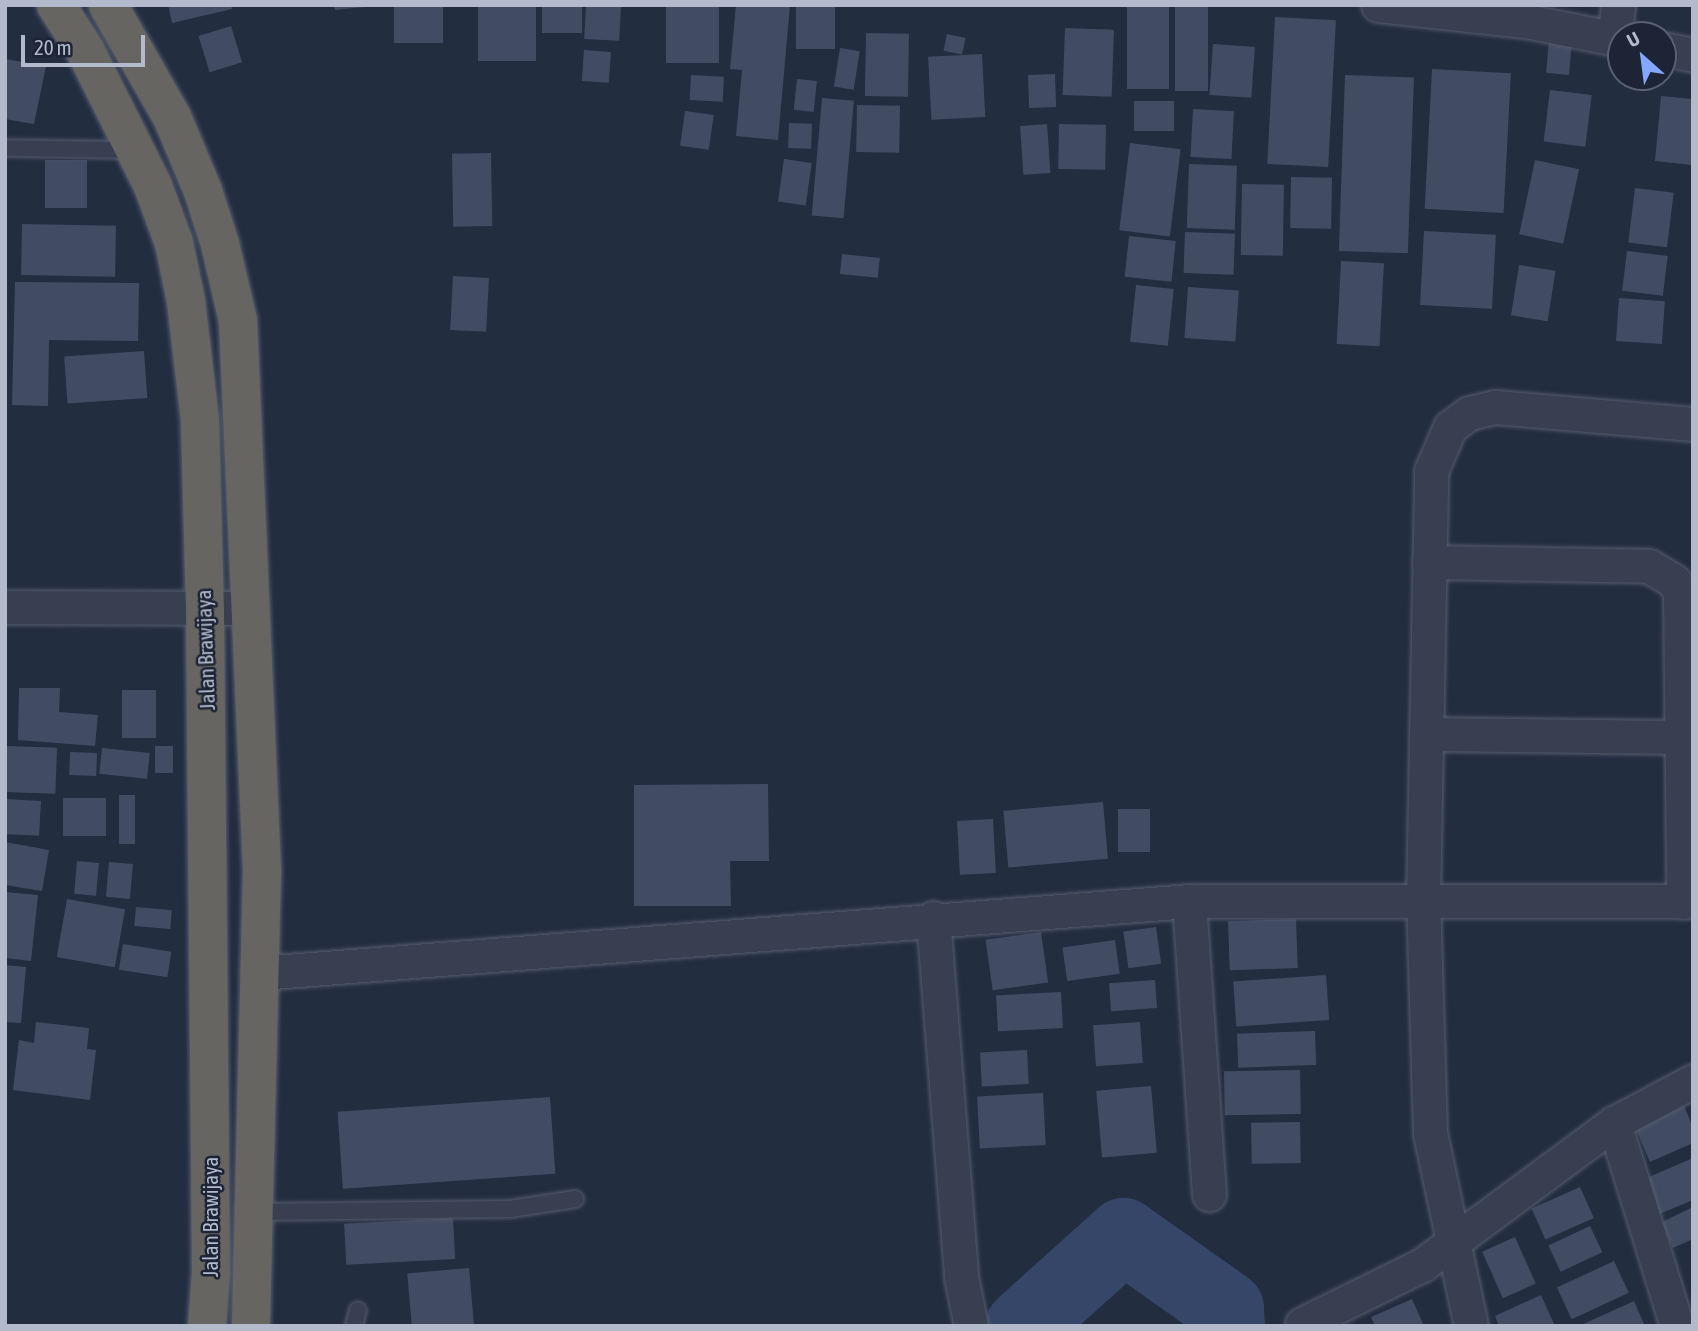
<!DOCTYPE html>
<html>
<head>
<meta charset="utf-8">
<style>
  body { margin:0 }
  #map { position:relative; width:1698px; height:1331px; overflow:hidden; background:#232d40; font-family:"Asap Condensed",sans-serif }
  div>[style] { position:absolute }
  .river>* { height:75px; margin:-37.5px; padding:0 37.5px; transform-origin:37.5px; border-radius:37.5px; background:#354668 }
  .building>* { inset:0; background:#414c63; transform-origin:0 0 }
  .roads { filter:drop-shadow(0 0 2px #555d6e) drop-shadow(0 0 2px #555d6e) }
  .service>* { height:16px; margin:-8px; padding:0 8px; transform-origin:8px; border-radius:8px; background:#373f50 }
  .minor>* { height:33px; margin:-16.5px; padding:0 16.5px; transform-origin:16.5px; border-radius:16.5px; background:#373f50 }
  .trunk>* { height:38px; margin:-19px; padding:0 19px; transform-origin:19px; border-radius:19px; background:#666562 }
  span { translate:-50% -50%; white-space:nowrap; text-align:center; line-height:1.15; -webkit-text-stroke:5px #1c2435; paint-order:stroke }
  .street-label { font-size:21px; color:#b3bacb }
  .frame { position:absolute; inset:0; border:7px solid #b3bacb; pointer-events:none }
  .north { position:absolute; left:1607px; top:21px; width:70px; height:70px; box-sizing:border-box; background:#1c2435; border:2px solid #586071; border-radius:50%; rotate:332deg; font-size:19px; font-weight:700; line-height:28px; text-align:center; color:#b3bacb }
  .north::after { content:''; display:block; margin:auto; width:24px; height:32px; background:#84a8ff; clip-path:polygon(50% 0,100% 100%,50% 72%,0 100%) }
  .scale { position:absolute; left:21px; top:35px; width:124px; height:32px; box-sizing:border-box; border:4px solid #b3bacb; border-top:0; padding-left:9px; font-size:21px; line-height:24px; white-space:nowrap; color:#b3bacb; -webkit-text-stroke:5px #1c2435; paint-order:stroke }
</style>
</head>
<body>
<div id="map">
  <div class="river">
    <div style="left:1022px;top:1326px;width:136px;rotate:-42deg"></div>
    <div style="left:1123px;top:1235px;width:126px;rotate:35.3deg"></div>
    <div style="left:1226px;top:1308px;width:18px;rotate:87deg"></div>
  </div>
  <div class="building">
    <div style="clip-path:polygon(168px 5px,231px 5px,232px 9px,172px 23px)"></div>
    <div style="clip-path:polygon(334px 5px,364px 5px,364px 7px,335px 10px)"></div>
    <div style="left:394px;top:5px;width:49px;height:38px"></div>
    <div style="left:478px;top:5px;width:58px;height:56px"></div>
    <div style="left:542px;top:5px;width:40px;height:28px"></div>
    <div style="left:586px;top:5px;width:35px;height:34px;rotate:3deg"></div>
    <div style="left:666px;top:5px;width:53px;height:58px"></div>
    <div style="clip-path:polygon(736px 5px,790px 5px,778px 140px,736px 136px,742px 70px,730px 69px)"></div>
    <div style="left:796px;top:5px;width:39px;height:44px"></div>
    <div style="left:1127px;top:5px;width:42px;height:84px"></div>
    <div style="left:1175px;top:5px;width:33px;height:86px"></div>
    <div style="left:1275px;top:17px;width:61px;height:147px;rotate:3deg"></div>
    <div style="left:231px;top:26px;width:38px;height:34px;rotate:73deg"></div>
    <div style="left:1065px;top:28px;width:49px;height:67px;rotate:2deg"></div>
    <div style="left:866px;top:33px;width:43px;height:63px;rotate:1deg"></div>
    <div style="left:947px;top:34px;width:19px;height:17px;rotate:12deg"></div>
    <div style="left:1549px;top:40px;width:23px;height:33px;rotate:5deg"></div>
    <div style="left:1213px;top:44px;width:42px;height:51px;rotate:4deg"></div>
    <div style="left:840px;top:48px;width:20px;height:39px;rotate:9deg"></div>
    <div style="left:584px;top:50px;width:27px;height:31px;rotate:4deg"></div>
    <div style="left:982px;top:54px;width:63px;height:54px;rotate:87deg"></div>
    <div style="clip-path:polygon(5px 59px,46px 66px,34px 124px,5px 119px)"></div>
    <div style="left:1432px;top:69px;width:79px;height:140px;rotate:3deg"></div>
    <div style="left:1055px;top:74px;width:33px;height:27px;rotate:88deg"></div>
    <div style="left:691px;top:75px;width:33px;height:25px;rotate:3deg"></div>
    <div style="left:1345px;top:75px;width:69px;height:176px;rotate:2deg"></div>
    <div style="left:797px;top:79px;width:20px;height:31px;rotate:6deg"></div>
    <div style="left:1550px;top:90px;width:42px;height:52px;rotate:7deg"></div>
    <div style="clip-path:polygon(1661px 96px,1693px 99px,1692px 165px,1655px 161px)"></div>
    <div style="left:822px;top:98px;width:32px;height:118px;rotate:5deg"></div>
    <div style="left:1134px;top:101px;width:40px;height:30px"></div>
    <div style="left:857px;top:105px;width:43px;height:47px;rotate:1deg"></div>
    <div style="left:1193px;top:109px;width:41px;height:48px;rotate:3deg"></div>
    <div style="left:685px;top:111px;width:29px;height:35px;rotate:8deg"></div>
    <div style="left:789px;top:123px;width:23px;height:25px;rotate:2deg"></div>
    <div style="left:1047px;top:124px;width:49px;height:27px;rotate:86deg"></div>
    <div style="left:1059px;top:124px;width:47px;height:45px;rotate:1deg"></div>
    <div style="left:1130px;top:143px;width:51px;height:88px;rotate:7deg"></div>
    <div style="left:491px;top:153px;width:73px;height:39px;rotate:89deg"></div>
    <div style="left:784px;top:159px;width:28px;height:43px;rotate:8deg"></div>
    <div style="left:45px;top:160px;width:42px;height:48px"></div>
    <div style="left:1535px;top:160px;width:45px;height:76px;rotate:12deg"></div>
    <div style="left:1189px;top:164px;width:48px;height:64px;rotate:2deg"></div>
    <div style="left:1291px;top:177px;width:41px;height:51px;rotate:1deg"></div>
    <div style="left:1242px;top:184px;width:42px;height:71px;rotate:1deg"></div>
    <div style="left:1635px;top:188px;width:39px;height:55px;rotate:7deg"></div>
    <div style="left:22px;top:224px;width:94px;height:51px;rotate:1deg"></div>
    <div style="left:1424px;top:231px;width:72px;height:74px;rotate:3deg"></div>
    <div style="left:1185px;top:232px;width:50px;height:41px;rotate:2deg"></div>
    <div style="left:1129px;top:236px;width:47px;height:41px;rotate:6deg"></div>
    <div style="left:1627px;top:251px;width:41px;height:40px;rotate:7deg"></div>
    <div style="left:842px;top:254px;width:38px;height:20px;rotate:6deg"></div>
    <div style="left:1341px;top:261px;width:43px;height:83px;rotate:3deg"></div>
    <div style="left:1519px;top:265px;width:37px;height:51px;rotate:9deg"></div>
    <div style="left:453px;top:276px;width:36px;height:54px;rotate:3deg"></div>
    <div style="clip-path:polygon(15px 282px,139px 283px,138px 341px,49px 340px,48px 406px,12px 405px)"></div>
    <div style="left:1136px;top:285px;width:38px;height:57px;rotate:6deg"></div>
    <div style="left:1188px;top:287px;width:51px;height:51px;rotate:4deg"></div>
    <div style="left:1619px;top:298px;width:46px;height:43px;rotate:4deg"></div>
    <div style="left:144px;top:351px;width:47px;height:80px;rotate:86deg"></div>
    <div style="clip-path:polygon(19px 688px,60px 688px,59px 712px,98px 715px,95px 746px,18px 740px)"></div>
    <div style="left:122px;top:690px;width:34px;height:48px"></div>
    <div style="left:5px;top:746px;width:52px;height:46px;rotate:2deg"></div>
    <div style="left:155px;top:746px;width:18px;height:27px"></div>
    <div style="left:102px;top:748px;width:48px;height:26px;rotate:6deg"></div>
    <div style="left:70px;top:752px;width:27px;height:23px;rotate:2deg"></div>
    <div style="clip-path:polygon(768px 784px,769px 861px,730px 861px,731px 906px,634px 906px,634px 785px)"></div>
    <div style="left:119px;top:795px;width:16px;height:49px"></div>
    <div style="left:63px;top:798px;width:43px;height:38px"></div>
    <div style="left:5px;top:799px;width:36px;height:35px;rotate:3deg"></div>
    <div style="left:1103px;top:802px;width:57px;height:100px;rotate:85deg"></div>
    <div style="left:1118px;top:809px;width:32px;height:43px"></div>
    <div style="left:993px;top:819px;width:54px;height:36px;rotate:87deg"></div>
    <div style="clip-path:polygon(5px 842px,49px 850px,42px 891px,5px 885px)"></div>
    <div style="left:77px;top:861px;width:22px;height:33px;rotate:5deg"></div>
    <div style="left:109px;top:862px;width:24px;height:35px;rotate:5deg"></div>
    <div style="clip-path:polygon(5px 892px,38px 895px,31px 961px,5px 958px)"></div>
    <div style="left:67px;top:899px;width:59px;height:59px;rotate:10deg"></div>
    <div style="left:136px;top:907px;width:36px;height:19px;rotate:5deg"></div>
    <div style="left:1296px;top:919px;width:49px;height:68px;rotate:88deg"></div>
    <div style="left:1156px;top:927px;width:37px;height:33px;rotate:82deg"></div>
    <div style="left:1041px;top:932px;width:51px;height:56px;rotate:82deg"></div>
    <div style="left:1115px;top:940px;width:34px;height:53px;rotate:82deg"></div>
    <div style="left:123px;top:944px;width:49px;height:26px;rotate:9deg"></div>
    <div style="clip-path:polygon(5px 965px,26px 967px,21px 1023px,5px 1022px)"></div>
    <div style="left:1326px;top:975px;width:45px;height:93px;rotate:86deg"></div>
    <div style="left:1155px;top:980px;width:28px;height:46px;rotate:86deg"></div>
    <div style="left:1061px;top:992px;width:36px;height:65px;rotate:87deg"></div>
    <div style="clip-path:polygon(36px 1022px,89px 1028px,87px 1049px,96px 1050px,90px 1100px,13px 1090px,19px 1040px,34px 1043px)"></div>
    <div style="left:1140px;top:1022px;width:41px;height:47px;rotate:86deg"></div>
    <div style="left:1315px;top:1031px;width:34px;height:78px;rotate:88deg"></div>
    <div style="left:1027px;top:1050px;width:34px;height:47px;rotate:87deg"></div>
    <div style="left:1300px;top:1070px;width:44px;height:76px;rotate:89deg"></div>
    <div style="left:1151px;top:1086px;width:67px;height:55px;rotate:85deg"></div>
    <div style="left:1043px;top:1093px;width:52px;height:66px;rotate:87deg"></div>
    <div style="left:550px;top:1097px;width:77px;height:213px;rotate:86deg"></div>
    <div style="clip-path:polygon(1682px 1101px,1693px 1127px,1693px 1143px,1650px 1162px,1633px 1122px)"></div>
    <div style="left:1300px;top:1122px;width:41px;height:49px;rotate:89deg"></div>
    <div style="clip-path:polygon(1693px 1158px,1693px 1200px,1657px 1215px,1642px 1180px)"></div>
    <div style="left:1580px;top:1187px;width:34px;height:53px;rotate:66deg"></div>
    <div style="clip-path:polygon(1693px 1207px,1693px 1239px,1673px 1248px,1662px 1222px)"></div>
    <div style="left:453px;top:1218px;width:41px;height:109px;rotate:87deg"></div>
    <div style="left:1590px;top:1226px;width:29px;height:46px;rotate:65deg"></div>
    <div style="left:1515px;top:1237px;width:51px;height:36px;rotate:66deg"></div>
    <div style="left:1614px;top:1261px;width:35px;height:63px;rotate:65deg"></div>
    <div style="left:469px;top:1268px;width:58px;height:62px;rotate:85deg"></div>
    <div style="clip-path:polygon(1541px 1295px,1555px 1326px,1499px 1326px,1495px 1316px)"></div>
    <div style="clip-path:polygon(1412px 1299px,1424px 1326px,1375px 1326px,1371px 1317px)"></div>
    <div style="clip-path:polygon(1634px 1301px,1645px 1326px,1579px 1326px)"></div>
  </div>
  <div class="roads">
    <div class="service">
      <div style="left:5px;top:148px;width:131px;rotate:0.9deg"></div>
      <div style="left:257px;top:1212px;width:253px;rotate:-0.7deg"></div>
      <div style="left:510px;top:1209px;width:66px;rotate:-8.7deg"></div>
      <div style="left:354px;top:1326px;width:16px;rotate:-76deg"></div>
    </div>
    <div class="minor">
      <div style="left:1378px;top:5px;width:154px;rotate:6.3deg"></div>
      <div style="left:1531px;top:22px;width:92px;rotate:11.3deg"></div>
      <div style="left:1614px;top:39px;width:34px;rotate:-83deg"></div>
      <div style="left:1663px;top:49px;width:31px;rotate:11deg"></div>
      <div style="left:1429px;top:562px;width:220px;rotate:1deg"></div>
      <div style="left:1649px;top:566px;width:29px;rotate:31deg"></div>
      <div style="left:1674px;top:581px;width:13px;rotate:63deg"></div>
      <div style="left:1680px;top:593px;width:309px;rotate:89.4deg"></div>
      <div style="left:5px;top:607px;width:246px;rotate:0.2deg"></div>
      <div style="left:1426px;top:734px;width:255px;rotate:0.7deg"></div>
      <div style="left:1189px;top:901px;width:294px;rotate:86.1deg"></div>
      <div style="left:933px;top:918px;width:360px;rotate:85.5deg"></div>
      <div style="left:961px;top:1277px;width:50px;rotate:78.5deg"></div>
      <div style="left:260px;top:973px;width:932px;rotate:-4.43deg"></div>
      <div style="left:1189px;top:901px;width:504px"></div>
      <div style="left:1614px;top:1123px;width:213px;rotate:72.8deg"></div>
      <div style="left:1302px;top:1324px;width:134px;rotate:-26.2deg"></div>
      <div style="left:1422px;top:1265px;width:239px;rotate:-36.5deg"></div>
      <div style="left:1614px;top:1123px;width:89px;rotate:-28deg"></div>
      <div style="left:1471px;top:1326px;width:197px;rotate:-102deg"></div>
      <div style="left:1430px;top:1133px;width:232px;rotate:-91.7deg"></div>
      <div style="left:1423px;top:901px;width:430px;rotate:-88.9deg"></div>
      <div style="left:1431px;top:471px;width:48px;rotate:-66.6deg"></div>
      <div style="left:1450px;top:427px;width:24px;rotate:-36deg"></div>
      <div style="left:1469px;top:413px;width:27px;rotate:-13deg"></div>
      <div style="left:1495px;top:407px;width:199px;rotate:4.9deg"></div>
    </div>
    <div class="trunk">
      <div style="left:56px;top:5px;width:54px;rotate:57.2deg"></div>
      <div style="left:85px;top:50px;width:152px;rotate:63.4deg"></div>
      <div style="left:153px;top:186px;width:61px;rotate:69.8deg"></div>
      <div style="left:174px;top:243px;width:59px;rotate:78.3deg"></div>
      <div style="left:186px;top:301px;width:121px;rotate:83.3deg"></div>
      <div style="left:200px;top:421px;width:190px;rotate:88.5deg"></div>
      <div style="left:205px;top:611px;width:661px;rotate:89.48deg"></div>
      <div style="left:211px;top:1272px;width:54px;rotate:94.2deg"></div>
      <div style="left:108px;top:5px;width:129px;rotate:60.3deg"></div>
      <div style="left:172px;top:117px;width:80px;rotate:67.3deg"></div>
      <div style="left:203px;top:191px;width:56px;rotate:72.2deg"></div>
      <div style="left:220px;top:244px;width:79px;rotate:76.8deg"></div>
      <div style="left:238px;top:321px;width:551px;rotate:87.5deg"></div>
      <div style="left:262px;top:871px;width:455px;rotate:91.4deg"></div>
    </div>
  </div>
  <div class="street-label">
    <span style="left:205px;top:650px;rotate:-92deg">Jalan Brawijaya</span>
    <span style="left:210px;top:1217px;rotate:-90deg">Jalan Brawijaya</span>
  </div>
  <div class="frame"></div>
  <div class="north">U</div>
  <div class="scale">20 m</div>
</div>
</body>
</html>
